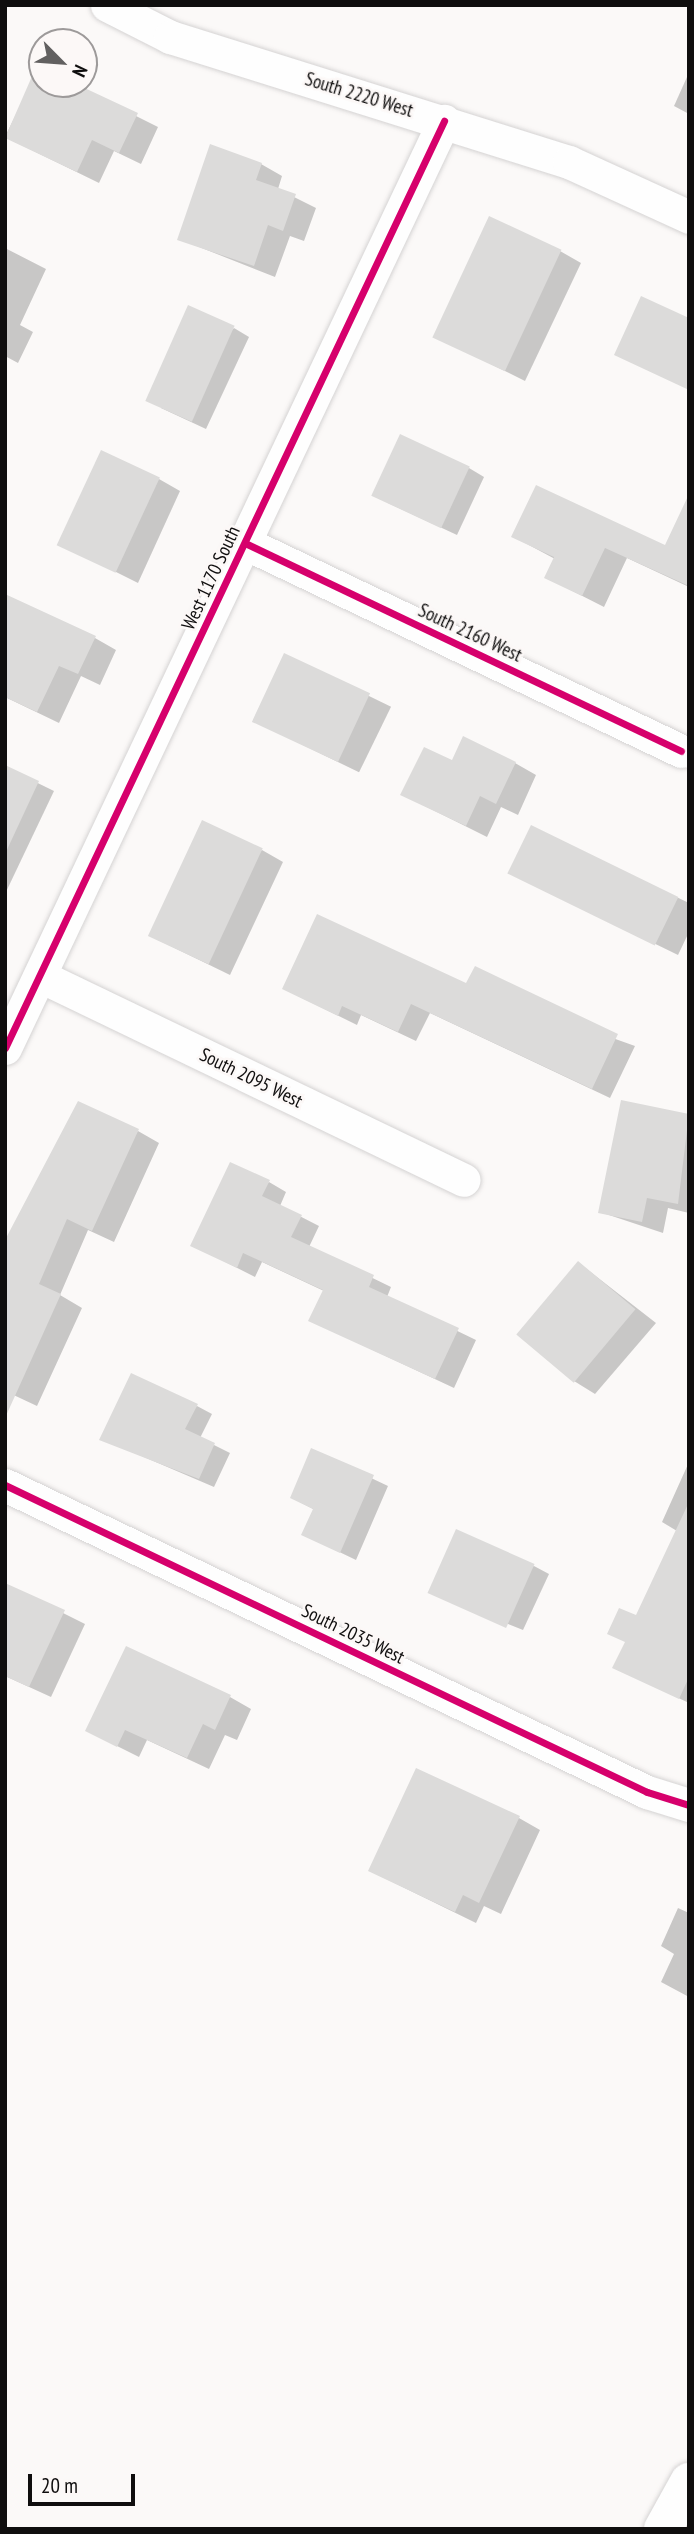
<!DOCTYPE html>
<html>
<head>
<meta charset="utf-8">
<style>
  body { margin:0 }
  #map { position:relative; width:694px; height:2534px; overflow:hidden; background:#fbf9f8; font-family:"PT Sans Narrow",sans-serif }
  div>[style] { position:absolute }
  .shadow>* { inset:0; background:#0003; transform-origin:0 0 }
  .building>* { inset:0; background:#dcdbda; transform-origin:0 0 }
  .roads { filter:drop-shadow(0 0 2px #d5d3d3) drop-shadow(0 0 2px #d5d3d3) }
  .street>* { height:33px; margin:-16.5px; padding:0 16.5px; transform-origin:16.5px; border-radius:16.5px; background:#fefefe }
  .highway>* { height:38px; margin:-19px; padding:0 19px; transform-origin:19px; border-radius:19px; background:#fefefe }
  .cycleway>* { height:7px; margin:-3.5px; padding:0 3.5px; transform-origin:3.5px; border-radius:3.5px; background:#d6006c }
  span { translate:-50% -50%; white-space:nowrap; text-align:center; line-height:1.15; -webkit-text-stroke:5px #fcf8f7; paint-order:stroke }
  .street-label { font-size:19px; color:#0f0e0e }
  .frame { position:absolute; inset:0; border:7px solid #0f0e0e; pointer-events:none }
  .north { position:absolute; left:28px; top:28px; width:70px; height:70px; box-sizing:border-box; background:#fcf8f7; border:2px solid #9d9a9a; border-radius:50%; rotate:115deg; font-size:19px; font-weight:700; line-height:28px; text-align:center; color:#0f0e0e }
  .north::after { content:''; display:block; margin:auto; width:24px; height:32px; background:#626060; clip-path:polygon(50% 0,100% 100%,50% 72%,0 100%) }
  .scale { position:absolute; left:28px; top:2474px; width:107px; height:32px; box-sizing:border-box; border:4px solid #0f0e0e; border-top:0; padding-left:9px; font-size:21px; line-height:24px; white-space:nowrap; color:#0f0e0e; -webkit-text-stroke:5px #fcf8f7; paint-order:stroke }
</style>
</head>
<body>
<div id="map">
  <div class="shadow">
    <div style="clip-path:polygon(34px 77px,42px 84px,72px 84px,158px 127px,141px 164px,114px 151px,99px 183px,5px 137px)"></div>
    <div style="clip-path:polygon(687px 77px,689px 77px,689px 114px,674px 106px)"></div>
    <div style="clip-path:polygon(261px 164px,282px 176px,278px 189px,316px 208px,304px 241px,290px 236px,275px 277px,179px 239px)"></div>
    <div style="clip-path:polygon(5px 248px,46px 269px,20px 325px,33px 332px,18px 363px,5px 356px)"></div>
    <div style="clip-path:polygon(560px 251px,581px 263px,525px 381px,434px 336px)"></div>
    <div style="clip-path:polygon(234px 328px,249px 337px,206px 429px,161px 408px)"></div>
    <div style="clip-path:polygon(469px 468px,484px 477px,457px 535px,388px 503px)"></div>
    <div style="clip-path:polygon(159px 479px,180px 491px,138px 583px,60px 544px)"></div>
    <div style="clip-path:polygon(689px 527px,689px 587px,627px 558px,604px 607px,547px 578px,555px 559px,514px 537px,666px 547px)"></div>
    <div style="clip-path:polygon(95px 638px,116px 650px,100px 685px,81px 676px,59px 723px,5px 697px,5px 644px)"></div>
    <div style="left:285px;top:655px;width:118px;height:73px;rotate:26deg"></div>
    <div style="clip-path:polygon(453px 763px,515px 763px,536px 775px,518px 815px,501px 807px,487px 837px,403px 795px)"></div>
    <div style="clip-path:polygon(5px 767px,54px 791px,5px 894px)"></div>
    <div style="clip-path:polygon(532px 828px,689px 903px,689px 932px,678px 955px,510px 873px)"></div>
    <div style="clip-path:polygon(262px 850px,283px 862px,230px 975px,150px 936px)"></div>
    <div style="clip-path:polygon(467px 986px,635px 1046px,610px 1098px,430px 1013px,416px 1041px,361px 1015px,357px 1025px,284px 989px)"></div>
    <div style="clip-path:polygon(689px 1116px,689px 1213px,668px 1208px,663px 1233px,600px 1212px)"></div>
    <div style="clip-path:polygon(138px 1131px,159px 1143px,114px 1242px,88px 1230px,60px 1295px,82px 1308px,37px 1406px,5px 1391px,5px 1244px)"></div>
    <div style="clip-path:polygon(269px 1182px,286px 1192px,280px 1206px,319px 1226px,309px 1247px,391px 1287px,387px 1297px,476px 1340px,454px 1388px,311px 1321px,324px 1291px,262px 1262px,255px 1277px,192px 1245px)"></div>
    <div style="clip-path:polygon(579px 1263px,656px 1323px,595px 1394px,574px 1381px)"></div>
    <div style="clip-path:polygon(197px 1406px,212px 1414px,200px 1438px,230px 1453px,214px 1487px,102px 1439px)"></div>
    <div style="clip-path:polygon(312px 1450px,388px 1486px,356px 1560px,304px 1535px,315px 1510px,292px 1498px)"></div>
    <div style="clip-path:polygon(689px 1462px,689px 1703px,615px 1668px,677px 1531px,662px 1522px)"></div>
    <div style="clip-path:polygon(534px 1566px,549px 1574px,523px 1630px,429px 1592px)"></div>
    <div style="clip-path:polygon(5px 1584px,85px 1624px,51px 1697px,5px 1676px)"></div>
    <div style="clip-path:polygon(230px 1697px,251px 1709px,237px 1740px,225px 1735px,209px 1769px,147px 1740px,139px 1757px,87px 1731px)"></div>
    <div style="clip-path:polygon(519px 1818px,540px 1830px,501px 1914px,484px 1906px,476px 1923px,370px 1871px)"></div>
    <div style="clip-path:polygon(678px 1908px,689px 1913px,689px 1997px,661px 1982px,674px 1954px,661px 1946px)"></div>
  </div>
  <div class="building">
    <div style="clip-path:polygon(33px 74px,42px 84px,76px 84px,138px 113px,119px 153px,92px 140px,77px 172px,5px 138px)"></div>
    <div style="clip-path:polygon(210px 144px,262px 163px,256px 180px,296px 194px,283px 231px,268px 225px,254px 266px,177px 240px)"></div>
    <div style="left:489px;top:216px;width:80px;height:134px;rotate:25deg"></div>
    <div style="clip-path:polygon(641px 296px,689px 318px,689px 390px,614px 355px)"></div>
    <div style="left:188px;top:305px;width:51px;height:105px;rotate:24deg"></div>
    <div style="left:400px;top:434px;width:77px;height:68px;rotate:25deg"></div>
    <div style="left:101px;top:450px;width:65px;height:105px;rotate:25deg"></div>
    <div style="clip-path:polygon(536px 485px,665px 545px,689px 494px,689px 586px,605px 548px,582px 596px,544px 578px,554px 557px,511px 537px)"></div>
    <div style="clip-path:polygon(5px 594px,96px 636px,78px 674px,59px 666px,37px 712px,5px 697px)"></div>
    <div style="left:284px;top:653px;width:95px;height:76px;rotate:25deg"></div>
    <div style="clip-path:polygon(463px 736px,516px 762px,496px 804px,480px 796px,466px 826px,400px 795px,424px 747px,452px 760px)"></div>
    <div style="clip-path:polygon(5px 765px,39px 781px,5px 854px)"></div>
    <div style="left:202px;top:820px;width:67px;height:128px;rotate:25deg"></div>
    <div style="left:531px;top:825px;width:164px;height:54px;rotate:26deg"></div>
    <div style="clip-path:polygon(317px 914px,466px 983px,475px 966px,618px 1034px,592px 1089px,411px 1004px,398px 1032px,342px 1006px,338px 1016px,282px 989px)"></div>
    <div style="clip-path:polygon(621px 1100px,689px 1114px,678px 1204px,647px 1198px,642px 1222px,598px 1213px)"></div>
    <div style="clip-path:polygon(78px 1101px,139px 1129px,92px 1231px,67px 1219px,39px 1284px,61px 1294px,5px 1418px,5px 1240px)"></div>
    <div style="clip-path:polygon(230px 1162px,270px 1180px,262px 1196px,302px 1215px,291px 1237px,374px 1275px,369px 1287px,459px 1328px,435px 1379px,308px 1321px,323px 1290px,243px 1253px,237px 1268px,190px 1246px)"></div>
    <div style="left:578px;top:1261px;width:75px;height:96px;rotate:40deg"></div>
    <div style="clip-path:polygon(131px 1373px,198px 1404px,185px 1429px,215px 1443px,199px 1479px,99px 1440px)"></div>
    <div style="clip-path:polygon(311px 1448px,374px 1475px,340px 1553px,301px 1535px,313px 1509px,290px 1498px)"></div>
    <div style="clip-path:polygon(689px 1502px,689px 1677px,679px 1699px,612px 1668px,625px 1642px,607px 1634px,619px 1608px,636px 1615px)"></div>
    <div style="left:456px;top:1529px;width:86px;height:70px;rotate:24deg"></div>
    <div style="clip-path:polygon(5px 1583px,65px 1610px,29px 1687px,5px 1676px)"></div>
    <div style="clip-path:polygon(126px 1646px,231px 1695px,215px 1730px,203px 1724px,187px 1758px,125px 1730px,117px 1747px,85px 1731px)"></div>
    <div style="clip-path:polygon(416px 1768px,520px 1816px,479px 1903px,463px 1895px,455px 1912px,368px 1871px)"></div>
  </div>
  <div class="roads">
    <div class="street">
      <div style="left:107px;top:5px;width:71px;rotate:26.9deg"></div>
      <div style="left:170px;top:37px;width:418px;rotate:17.4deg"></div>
      <div style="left:569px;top:162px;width:132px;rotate:24.6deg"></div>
      <div style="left:245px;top:543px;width:483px;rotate:25.5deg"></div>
      <div style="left:40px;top:976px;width:470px;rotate:25.7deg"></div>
      <div style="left:5px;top:1048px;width:1026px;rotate:-64.66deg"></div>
      <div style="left:5px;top:1485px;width:712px;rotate:25.56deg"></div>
      <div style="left:647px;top:1792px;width:44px;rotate:17.2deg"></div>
    </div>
    <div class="highway">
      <div style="left:663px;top:2529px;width:54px;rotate:-61deg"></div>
    </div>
  </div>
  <div class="cycleway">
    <div style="left:245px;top:543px;width:483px;rotate:25.5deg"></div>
    <div style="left:5px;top:1048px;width:1026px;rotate:-64.66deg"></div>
    <div style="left:5px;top:1485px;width:712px;rotate:25.56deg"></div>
    <div style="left:647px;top:1792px;width:44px;rotate:17.2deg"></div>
  </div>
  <div class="street-label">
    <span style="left:359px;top:95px;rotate:17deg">South 2220 West</span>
    <span style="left:211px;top:578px;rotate:-65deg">West 1170 South</span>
    <span style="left:470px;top:633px;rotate:25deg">South 2160 West</span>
    <span style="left:251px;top:1078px;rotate:26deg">South 2095 West</span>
    <span style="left:353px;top:1634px;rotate:26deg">South 2035 West</span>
  </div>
  <div class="frame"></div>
  <div class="north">N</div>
  <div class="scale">20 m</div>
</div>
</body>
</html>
